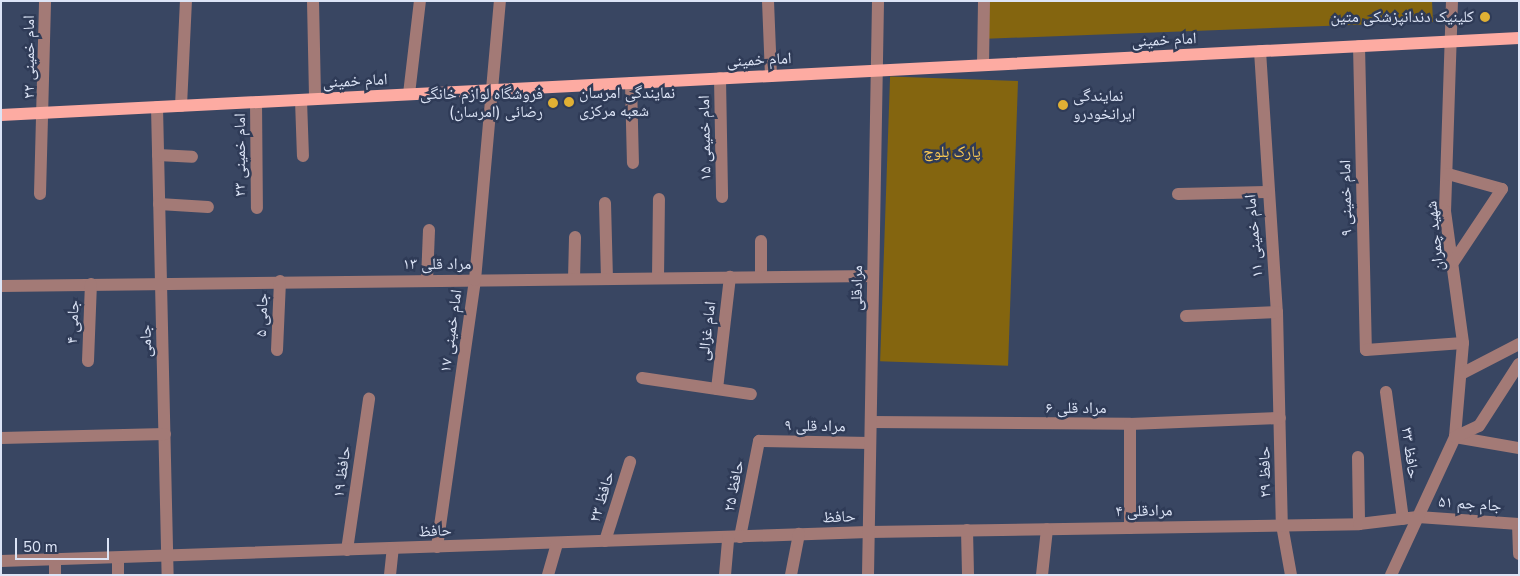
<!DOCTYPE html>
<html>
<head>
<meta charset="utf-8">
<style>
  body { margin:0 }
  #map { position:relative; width:1520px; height:576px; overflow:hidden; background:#394662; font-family:"Nunito Sans","Noto Naskh Arabic",sans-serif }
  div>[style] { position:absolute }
  .green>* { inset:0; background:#84650f; transform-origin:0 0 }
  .minor>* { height:12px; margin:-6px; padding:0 6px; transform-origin:6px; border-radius:6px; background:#a37a76 }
  .major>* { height:12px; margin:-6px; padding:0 6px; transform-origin:6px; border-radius:6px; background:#fdaba2 }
  .dots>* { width:14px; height:14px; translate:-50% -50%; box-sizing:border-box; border:2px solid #2f3b57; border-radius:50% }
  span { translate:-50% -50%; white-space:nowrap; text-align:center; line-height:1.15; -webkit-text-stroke:5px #2f3b57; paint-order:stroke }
  .poi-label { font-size:16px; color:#dce4f6 }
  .right { translate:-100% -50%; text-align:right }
  .left { translate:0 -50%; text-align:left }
  .street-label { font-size:16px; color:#dce4f6 }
  .park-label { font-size:16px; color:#fdcb54 }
  .frame { position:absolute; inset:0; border:2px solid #dce4f6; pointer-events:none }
  .scale { position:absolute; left:15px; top:538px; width:94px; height:22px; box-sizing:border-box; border:2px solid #dce4f6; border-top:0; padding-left:6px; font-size:15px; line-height:18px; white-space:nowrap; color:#dce4f6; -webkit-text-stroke:4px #2f3b57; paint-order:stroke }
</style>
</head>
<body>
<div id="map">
  <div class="green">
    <div style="clip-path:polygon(981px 1px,1432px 1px,1433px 22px,980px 39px)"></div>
    <div style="left:1018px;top:81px;width:285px;height:128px;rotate:92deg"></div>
  </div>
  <div class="minor">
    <div style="left:313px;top:1px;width:98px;rotate:88.8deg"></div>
    <div style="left:768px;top:1px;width:75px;rotate:87.7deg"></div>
    <div style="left:1452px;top:1px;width:210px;rotate:91.9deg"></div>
    <div style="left:1445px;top:211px;width:133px;rotate:82.2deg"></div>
    <div style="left:1463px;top:343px;width:94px;rotate:94.9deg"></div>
    <div style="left:1455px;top:437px;width:65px;rotate:9.8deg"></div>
    <div style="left:1359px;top:46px;width:304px;rotate:88.7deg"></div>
    <div style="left:1366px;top:350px;width:97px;rotate:-4.1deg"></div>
    <div style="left:1260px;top:51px;width:262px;rotate:86.3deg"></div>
    <div style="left:1277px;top:312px;width:213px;rotate:88.7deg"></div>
    <div style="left:1282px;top:525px;width:51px;rotate:79.8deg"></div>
    <div style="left:983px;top:65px;width:64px;rotate:-89.1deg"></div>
    <div style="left:720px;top:78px;width:119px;rotate:89deg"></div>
    <div style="left:631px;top:83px;width:80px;rotate:88.6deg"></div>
    <div style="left:409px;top:94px;width:94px;rotate:-83.3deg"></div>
    <div style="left:301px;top:100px;width:56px;rotate:88deg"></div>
    <div style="left:256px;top:102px;width:106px;rotate:89.5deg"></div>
    <div style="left:181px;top:106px;width:105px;rotate:-87.3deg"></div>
    <div style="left:157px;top:107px;width:468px;rotate:88.7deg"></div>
    <div style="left:158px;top:155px;width:34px;rotate:3deg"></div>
    <div style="left:1448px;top:174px;width:56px;rotate:15.5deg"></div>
    <div style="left:1502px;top:189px;width:87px;rotate:123.7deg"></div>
    <div style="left:40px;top:194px;width:193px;rotate:-88.5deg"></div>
    <div style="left:1178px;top:194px;width:88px;rotate:-1.3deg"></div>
    <div style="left:605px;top:203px;width:75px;rotate:88.5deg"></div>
    <div style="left:159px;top:204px;width:49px;rotate:3.5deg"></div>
    <div style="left:761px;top:277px;width:36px;rotate:-90deg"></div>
    <div style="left:658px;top:278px;width:79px;rotate:-89.3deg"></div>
    <div style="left:574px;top:279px;width:42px;rotate:-88.6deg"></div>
    <div style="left:427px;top:280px;width:50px;rotate:-87.7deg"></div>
    <div style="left:1px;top:286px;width:872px;rotate:-0.66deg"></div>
    <div style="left:1186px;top:316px;width:91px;rotate:-2.5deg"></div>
    <div style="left:277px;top:350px;width:69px;rotate:-87.5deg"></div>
    <div style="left:88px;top:361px;width:77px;rotate:-87.8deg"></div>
    <div style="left:1463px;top:373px;width:63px;rotate:-27.4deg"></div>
    <div style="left:642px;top:378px;width:110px;rotate:8.4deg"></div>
    <div style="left:717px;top:389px;width:113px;rotate:-83.4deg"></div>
    <div style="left:1386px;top:392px;width:128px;rotate:82.4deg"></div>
    <div style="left:871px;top:422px;width:259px;rotate:0.4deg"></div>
    <div style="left:1130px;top:424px;width:150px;rotate:-2.3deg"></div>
    <div style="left:1130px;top:424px;width:104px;rotate:90deg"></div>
    <div style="left:1px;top:438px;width:164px;rotate:-1.4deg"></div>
    <div style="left:1358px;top:457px;width:67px;rotate:89.1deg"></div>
    <div style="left:1518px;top:524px;width:30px;rotate:88deg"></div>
    <div style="left:967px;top:530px;width:45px;rotate:88.7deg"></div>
    <div style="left:740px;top:537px;width:98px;rotate:-78.8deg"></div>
    <div style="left:759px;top:441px;width:111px;rotate:1deg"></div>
    <div style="left:605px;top:541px;width:83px;rotate:-72.4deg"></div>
    <div style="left:437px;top:547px;width:270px;rotate:-81.9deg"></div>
    <div style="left:475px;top:280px;width:280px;rotate:-84.9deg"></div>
    <div style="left:347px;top:550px;width:153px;rotate:-81.7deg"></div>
    <div style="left:118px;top:558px;width:17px;rotate:90deg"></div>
    <div style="left:1px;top:561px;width:868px;rotate:-1.91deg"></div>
    <div style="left:869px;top:532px;width:490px;rotate:-0.9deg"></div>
    <div style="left:1359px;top:524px;width:59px;rotate:-6.8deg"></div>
    <div style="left:1418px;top:517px;width:101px;rotate:4deg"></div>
    <div style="left:55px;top:575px;width:15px;rotate:-90deg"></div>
    <div style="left:390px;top:575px;width:27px;rotate:-84deg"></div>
    <div style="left:548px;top:575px;width:33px;rotate:-74deg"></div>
    <div style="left:725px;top:575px;width:38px;rotate:-85deg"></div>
    <div style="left:791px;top:575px;width:42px;rotate:-79deg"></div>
    <div style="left:868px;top:575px;width:574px;rotate:-89deg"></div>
    <div style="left:1042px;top:575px;width:46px;rotate:-83.8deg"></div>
    <div style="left:1391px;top:575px;width:152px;rotate:-65.1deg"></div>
    <div style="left:1455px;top:437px;width:26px;rotate:-25deg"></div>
    <div style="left:1479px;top:426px;width:74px;rotate:-57.2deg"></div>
  </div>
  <div class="major">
    <div style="left:1px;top:115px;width:1520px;rotate:-2.9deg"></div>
  </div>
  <div class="dots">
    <div style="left:1485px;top:17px;background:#e0b034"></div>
    <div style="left:569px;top:102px;background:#e0b034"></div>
    <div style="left:553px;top:103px;background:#e0b034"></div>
    <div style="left:1063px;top:105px;background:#e0b034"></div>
  </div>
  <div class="poi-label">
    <span class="right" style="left:1474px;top:17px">کلینیک دندانپزشکی متین</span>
    <span class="left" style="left:579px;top:102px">نمایندگی امرسان<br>شعبه مرکزی</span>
    <span class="right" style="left:543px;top:103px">فروشگاه لوازم خانگی<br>رضائی (امرسان)</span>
    <span class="left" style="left:1073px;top:105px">نمایندگی<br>ایرانخودرو</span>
  </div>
  <div class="street-label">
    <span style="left:1164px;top:40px;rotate:-3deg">امام خمینی</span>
    <span style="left:29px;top:57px;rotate:-90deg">امام خمینی ۲۲</span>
    <span style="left:759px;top:60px;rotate:-3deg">امام خمینی</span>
    <span style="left:355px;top:81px;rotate:-3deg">امام خمینی</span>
    <span style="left:705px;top:138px;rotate:-91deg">امام خمیمی ۱۵</span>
    <span style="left:240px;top:155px;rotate:-90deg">امام خمینی ۲۳</span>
    <span style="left:1346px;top:198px;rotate:-91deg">امام خمینی ۹</span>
    <span style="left:1254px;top:236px;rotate:-95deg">امام خمینی ۱۱</span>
    <span style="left:1435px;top:236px;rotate:-96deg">شهید چمران</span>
    <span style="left:437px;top:264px">مراد قلی ۱۳</span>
    <span style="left:857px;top:288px;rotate:-89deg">مرادقلی</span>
    <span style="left:262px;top:315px;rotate:-88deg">جامی ۵</span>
    <span style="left:73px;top:322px;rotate:-88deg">جامی ۴</span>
    <span style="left:451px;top:331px;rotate:-82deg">امام خمینی ۱۷</span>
    <span style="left:707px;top:331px;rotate:-83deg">امام غزالی</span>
    <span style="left:146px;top:341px;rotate:-91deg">جامی</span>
    <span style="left:1076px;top:408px">مراد قلی ۶</span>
    <span style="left:815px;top:426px;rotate:1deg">مراد قلی ۹</span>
    <span style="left:1410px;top:453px;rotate:82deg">حافظ ۳۳</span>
    <span style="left:342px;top:472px;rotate:-82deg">حافظ ۱۹</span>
    <span style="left:1265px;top:472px;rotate:-91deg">حافظ ۲۹</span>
    <span style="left:734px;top:486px;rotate:-79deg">حافظ ۲۵</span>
    <span style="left:602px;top:497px;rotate:-73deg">حافظ ۲۳</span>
    <span style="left:1470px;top:504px;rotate:4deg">جام جم ۵۱</span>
    <span style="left:1144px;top:511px;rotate:-1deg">مرادقلی ۴</span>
    <span style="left:839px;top:517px;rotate:-2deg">حافظ</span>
    <span style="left:435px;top:531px;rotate:-2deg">حافظ</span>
  </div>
  <div class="park-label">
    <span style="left:952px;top:152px">پارک بلوچ</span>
  </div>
  <div class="frame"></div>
  <div class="scale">50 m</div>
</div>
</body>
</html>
